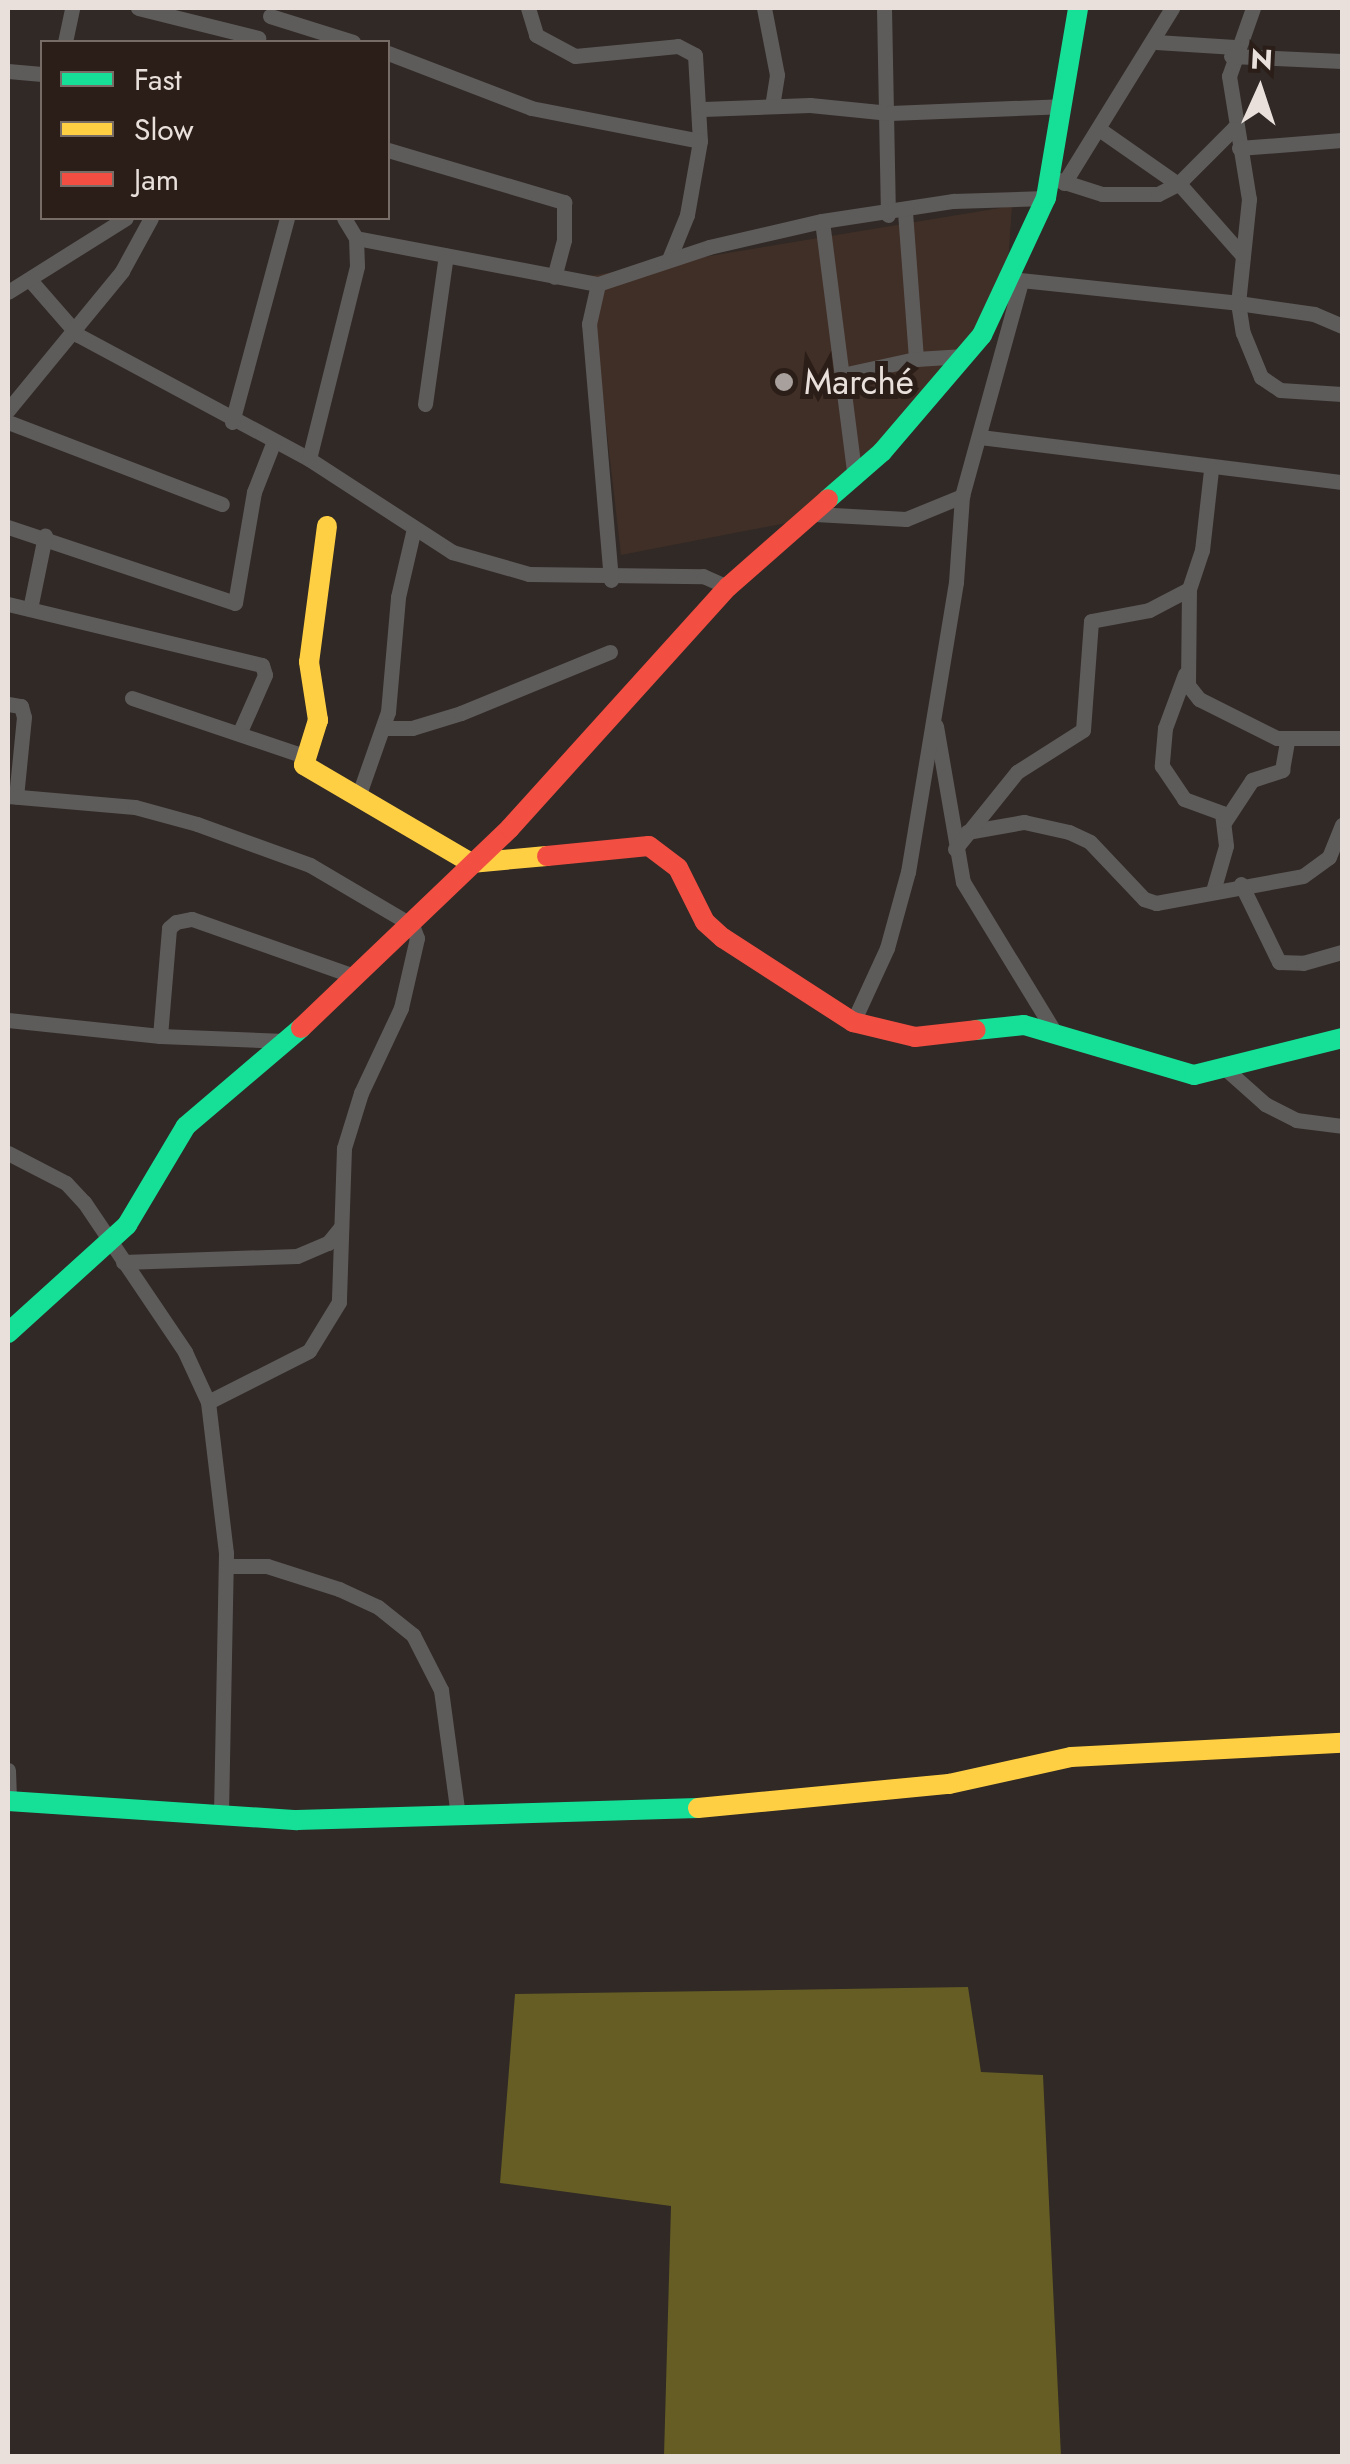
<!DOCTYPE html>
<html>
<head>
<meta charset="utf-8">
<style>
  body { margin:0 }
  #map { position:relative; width:1350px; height:2464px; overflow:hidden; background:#302926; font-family:Jost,sans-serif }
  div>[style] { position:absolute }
  .built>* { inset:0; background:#402f26 }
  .forest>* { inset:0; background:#655d23 }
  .street>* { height:15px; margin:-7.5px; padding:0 7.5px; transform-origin:7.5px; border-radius:7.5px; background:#5e5b5b }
  .fast>* { height:20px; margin:-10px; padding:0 10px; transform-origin:10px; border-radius:10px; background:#16e098 }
  .slow>* { height:20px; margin:-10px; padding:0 10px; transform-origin:10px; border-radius:10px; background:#ffcf43 }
  .jam>* { height:20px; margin:-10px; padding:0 10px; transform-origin:10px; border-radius:10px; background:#f24e42 }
  .dots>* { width:28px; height:28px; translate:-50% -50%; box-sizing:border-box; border:5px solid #2b1e18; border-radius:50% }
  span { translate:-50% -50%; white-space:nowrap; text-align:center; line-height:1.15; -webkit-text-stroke:10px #2b1e18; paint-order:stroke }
  .poi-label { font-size:35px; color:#e9e0dc }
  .left { translate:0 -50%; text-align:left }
  .frame { position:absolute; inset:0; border:10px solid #e9e0dc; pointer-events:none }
  .legend { position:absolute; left:40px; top:40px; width:350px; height:180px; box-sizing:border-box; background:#2b1e18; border:2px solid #776c66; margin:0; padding:12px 18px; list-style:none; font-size:30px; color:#e9e0dc }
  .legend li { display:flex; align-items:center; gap:20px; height:50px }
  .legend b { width:50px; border:2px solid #776c66 }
  .north { position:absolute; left:1210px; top:40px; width:100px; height:100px; -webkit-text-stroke:8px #2b1e18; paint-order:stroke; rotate:3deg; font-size:28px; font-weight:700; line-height:40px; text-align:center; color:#e9e0dc }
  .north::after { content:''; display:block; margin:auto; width:35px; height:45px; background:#e9e0dc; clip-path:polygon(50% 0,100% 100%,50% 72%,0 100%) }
</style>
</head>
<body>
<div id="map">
  <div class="built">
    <div style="clip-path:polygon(1012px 206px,1008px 262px,982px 335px,812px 518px,621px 555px,589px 276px)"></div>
  </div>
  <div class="forest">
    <div style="clip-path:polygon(968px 1987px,981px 2072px,1043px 2075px,1061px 2456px,664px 2456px,671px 2206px,500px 2183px,515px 1994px)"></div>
  </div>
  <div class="street">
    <div style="left:138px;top:8px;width:124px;rotate:14deg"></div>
    <div style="left:528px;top:8px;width:28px;rotate:73deg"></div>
    <div style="left:536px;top:35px;width:44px;rotate:28.3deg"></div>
    <div style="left:575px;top:56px;width:103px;rotate:-5.5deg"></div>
    <div style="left:678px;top:46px;width:19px;rotate:28deg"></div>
    <div style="left:695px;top:55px;width:86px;rotate:86.7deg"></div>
    <div style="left:700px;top:141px;width:75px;rotate:100deg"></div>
    <div style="left:687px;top:215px;width:48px;rotate:112.2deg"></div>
    <div style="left:764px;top:8px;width:68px;rotate:79deg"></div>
    <div style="left:777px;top:75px;width:31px;rotate:99deg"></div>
    <div style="left:884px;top:8px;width:207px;rotate:88.9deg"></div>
    <div style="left:1253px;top:8px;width:72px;rotate:109.4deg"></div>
    <div style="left:1229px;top:76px;width:125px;rotate:80.8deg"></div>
    <div style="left:1249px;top:199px;width:105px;rotate:96deg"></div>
    <div style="left:1238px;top:303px;width:30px;rotate:81deg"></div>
    <div style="left:1243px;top:333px;width:48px;rotate:67.8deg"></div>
    <div style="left:1261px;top:377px;width:23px;rotate:34deg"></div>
    <div style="left:1280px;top:390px;width:62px;rotate:3.7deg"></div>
    <div style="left:270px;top:16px;width:87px;rotate:17.4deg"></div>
    <div style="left:65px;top:42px;width:35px;rotate:-78deg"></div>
    <div style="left:1156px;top:42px;width:79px;rotate:3.6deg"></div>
    <div style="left:388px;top:53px;width:153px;rotate:21deg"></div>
    <div style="left:531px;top:108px;width:172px;rotate:11deg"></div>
    <div style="left:1231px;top:56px;width:111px;rotate:2.6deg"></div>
    <div style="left:8px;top:71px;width:34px;rotate:5deg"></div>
    <div style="left:703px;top:109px;width:107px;rotate:-2.1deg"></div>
    <div style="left:810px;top:105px;width:80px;rotate:5.7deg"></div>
    <div style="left:890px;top:113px;width:171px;rotate:-2.3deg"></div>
    <div style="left:1099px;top:129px;width:101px;rotate:34.9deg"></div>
    <div style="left:1182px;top:187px;width:92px;rotate:48.5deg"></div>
    <div style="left:1239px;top:148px;width:103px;rotate:-4.4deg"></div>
    <div style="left:388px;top:150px;width:184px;rotate:16.5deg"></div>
    <div style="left:564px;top:202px;width:38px;rotate:90deg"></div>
    <div style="left:564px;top:240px;width:38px;rotate:105deg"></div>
    <div style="left:1052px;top:178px;width:52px;rotate:17.7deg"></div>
    <div style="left:1102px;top:194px;width:56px"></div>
    <div style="left:1158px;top:194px;width:22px;rotate:-27deg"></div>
    <div style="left:1178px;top:184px;width:79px;rotate:-45deg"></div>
    <div style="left:1064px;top:183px;width:206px;rotate:-58.3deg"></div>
    <div style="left:905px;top:212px;width:147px;rotate:85.7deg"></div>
    <div style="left:916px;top:359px;width:48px;rotate:-3.6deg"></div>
    <div style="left:822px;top:221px;width:259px;rotate:82.7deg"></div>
    <div style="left:356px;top:238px;width:246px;rotate:10.8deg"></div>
    <div style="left:1011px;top:279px;width:228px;rotate:6deg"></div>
    <div style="left:1238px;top:303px;width:77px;rotate:8.2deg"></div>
    <div style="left:1314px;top:314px;width:30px;rotate:23deg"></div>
    <div style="left:30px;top:280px;width:73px;rotate:48.9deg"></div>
    <div style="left:78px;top:335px;width:262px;rotate:28.2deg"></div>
    <div style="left:309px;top:459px;width:171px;rotate:33deg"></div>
    <div style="left:452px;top:552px;width:80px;rotate:15.9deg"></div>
    <div style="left:529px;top:574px;width:174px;rotate:0.7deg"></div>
    <div style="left:703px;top:576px;width:27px;rotate:24deg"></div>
    <div style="left:8px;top:292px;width:139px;rotate:-32.1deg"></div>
    <div style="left:842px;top:375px;width:76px;rotate:-12.2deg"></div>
    <div style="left:425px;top:404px;width:150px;rotate:-82deg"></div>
    <div style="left:8px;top:410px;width:180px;rotate:-50.6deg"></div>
    <div style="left:122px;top:271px;width:60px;rotate:-61.3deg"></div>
    <div style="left:8px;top:422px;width:229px;rotate:21deg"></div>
    <div style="left:232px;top:422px;width:211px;rotate:-74.9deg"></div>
    <div style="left:980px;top:437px;width:365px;rotate:7.1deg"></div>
    <div style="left:309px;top:459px;width:199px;rotate:-76deg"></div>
    <div style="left:357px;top:266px;width:28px;rotate:-92deg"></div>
    <div style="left:356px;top:238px;width:23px;rotate:-121deg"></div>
    <div style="left:1211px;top:470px;width:81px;rotate:96.4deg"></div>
    <div style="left:1202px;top:550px;width:41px;rotate:108.4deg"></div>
    <div style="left:1189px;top:589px;width:96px;rotate:90.6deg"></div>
    <div style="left:1188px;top:685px;width:18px;rotate:52deg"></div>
    <div style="left:1199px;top:699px;width:87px;rotate:26.6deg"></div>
    <div style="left:1277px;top:738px;width:65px"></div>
    <div style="left:815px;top:514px;width:91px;rotate:3.1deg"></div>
    <div style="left:906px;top:519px;width:61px;rotate:-22.3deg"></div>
    <div style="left:8px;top:527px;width:239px;rotate:18.5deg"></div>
    <div style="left:235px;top:603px;width:113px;rotate:-80.3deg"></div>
    <div style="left:254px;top:492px;width:55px;rotate:-68.6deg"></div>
    <div style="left:611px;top:580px;width:257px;rotate:-94.9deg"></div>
    <div style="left:589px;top:324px;width:41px;rotate:-77.3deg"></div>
    <div style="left:598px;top:284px;width:117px;rotate:-18.4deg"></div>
    <div style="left:709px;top:247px;width:116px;rotate:-13deg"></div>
    <div style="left:822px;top:221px;width:133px;rotate:-8.7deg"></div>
    <div style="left:953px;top:201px;width:93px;rotate:-1.8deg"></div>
    <div style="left:8px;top:604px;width:261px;rotate:13.5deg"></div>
    <div style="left:262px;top:665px;width:10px;rotate:73deg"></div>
    <div style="left:265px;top:675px;width:64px;rotate:113.8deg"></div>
    <div style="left:30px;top:609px;width:75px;rotate:-78.4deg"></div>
    <div style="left:1185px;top:674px;width:58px;rotate:110.3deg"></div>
    <div style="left:1165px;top:728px;width:38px;rotate:95deg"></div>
    <div style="left:1162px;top:766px;width:40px;rotate:56deg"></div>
    <div style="left:1184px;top:799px;width:40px;rotate:20.2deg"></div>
    <div style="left:1222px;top:813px;width:33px;rotate:83deg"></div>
    <div style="left:1226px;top:846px;width:47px;rotate:106.1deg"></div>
    <div style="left:132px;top:698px;width:182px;rotate:18.6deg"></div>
    <div style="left:8px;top:704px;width:13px;rotate:9deg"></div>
    <div style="left:21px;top:706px;width:11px;rotate:75deg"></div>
    <div style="left:24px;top:717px;width:80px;rotate:95.7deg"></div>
    <div style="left:936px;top:726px;width:158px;rotate:80.2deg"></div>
    <div style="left:963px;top:882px;width:177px;rotate:58.6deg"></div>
    <div style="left:383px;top:728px;width:29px"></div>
    <div style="left:412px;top:728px;width:51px;rotate:-17deg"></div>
    <div style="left:461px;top:713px;width:161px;rotate:-22.3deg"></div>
    <div style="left:8px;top:796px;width:127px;rotate:5deg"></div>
    <div style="left:135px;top:807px;width:64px;rotate:15.3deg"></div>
    <div style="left:197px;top:824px;width:120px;rotate:19.9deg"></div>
    <div style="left:310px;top:865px;width:118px;rotate:30.5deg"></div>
    <div style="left:412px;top:925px;width:14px;rotate:69deg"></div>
    <div style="left:417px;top:938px;width:72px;rotate:102.9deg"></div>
    <div style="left:401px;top:1008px;width:94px;rotate:115.2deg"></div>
    <div style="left:361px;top:1093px;width:58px;rotate:107.2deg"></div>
    <div style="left:344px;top:1148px;width:154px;rotate:91.9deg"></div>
    <div style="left:339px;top:1302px;width:57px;rotate:121.5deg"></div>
    <div style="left:309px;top:1351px;width:113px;rotate:153.2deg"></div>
    <div style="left:358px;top:797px;width:90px;rotate:-70.6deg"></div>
    <div style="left:388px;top:712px;width:115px;rotate:-85deg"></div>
    <div style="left:398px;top:597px;width:71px;rotate:-76.9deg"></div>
    <div style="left:1225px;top:821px;width:49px;rotate:-56.6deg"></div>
    <div style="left:1252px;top:780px;width:32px;rotate:-18deg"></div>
    <div style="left:1282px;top:770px;width:29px;rotate:-80deg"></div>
    <div style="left:967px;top:832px;width:58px;rotate:-10deg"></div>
    <div style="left:1024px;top:822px;width:46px;rotate:12.5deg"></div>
    <div style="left:1069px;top:832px;width:23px;rotate:25deg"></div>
    <div style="left:1090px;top:842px;width:79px;rotate:46.5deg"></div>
    <div style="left:1144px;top:899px;width:13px;rotate:18deg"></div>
    <div style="left:1156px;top:903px;width:149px;rotate:-10.4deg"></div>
    <div style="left:1303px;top:876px;width:32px;rotate:-36deg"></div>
    <div style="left:1329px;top:857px;width:35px;rotate:-68deg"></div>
    <div style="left:955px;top:849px;width:99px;rotate:-51.2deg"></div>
    <div style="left:1017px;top:772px;width:78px;rotate:-32.5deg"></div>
    <div style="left:1083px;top:730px;width:109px;rotate:-85.8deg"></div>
    <div style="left:1091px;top:621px;width:59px;rotate:-10.7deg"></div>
    <div style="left:1149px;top:610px;width:45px;rotate:-27.7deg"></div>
    <div style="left:1241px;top:884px;width:87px;rotate:64deg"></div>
    <div style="left:1279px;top:962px;width:24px;rotate:2deg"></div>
    <div style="left:1303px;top:963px;width:41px;rotate:-15.8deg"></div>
    <div style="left:8px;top:1020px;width:153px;rotate:6deg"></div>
    <div style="left:853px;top:1022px;width:81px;rotate:-65.3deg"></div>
    <div style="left:887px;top:948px;width:79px;rotate:-74.6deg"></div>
    <div style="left:908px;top:872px;width:294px;rotate:-80.6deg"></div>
    <div style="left:956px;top:582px;width:86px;rotate:-86deg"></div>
    <div style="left:962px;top:496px;width:222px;rotate:-74.6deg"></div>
    <div style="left:285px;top:1041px;width:125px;rotate:-177.7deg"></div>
    <div style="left:160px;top:1036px;width:108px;rotate:-85.2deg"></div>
    <div style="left:169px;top:928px;width:9px;rotate:-41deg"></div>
    <div style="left:176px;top:922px;width:16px;rotate:-11deg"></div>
    <div style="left:192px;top:919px;width:172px;rotate:19.4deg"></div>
    <div style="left:1228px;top:1071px;width:50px;rotate:41.7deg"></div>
    <div style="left:1265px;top:1104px;width:35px;rotate:27deg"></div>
    <div style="left:1296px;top:1120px;width:46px;rotate:7.4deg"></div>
    <div style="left:8px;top:1153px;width:65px;rotate:27.3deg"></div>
    <div style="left:66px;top:1183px;width:26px;rotate:47deg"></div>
    <div style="left:84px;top:1202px;width:181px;rotate:56deg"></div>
    <div style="left:185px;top:1352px;width:55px;rotate:65.3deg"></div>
    <div style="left:208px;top:1402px;width:152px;rotate:83.2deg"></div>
    <div style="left:226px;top:1553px;width:264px;rotate:91.1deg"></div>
    <div style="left:123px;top:1262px;width:174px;rotate:-2deg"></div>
    <div style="left:297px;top:1256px;width:34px;rotate:-23deg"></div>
    <div style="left:328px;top:1243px;width:21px;rotate:-51deg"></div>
    <div style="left:226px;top:1566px;width:41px"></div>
    <div style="left:267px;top:1566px;width:76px;rotate:17.7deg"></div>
    <div style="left:339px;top:1589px;width:43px;rotate:24.8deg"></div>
    <div style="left:378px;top:1607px;width:45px;rotate:38.7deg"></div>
    <div style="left:413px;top:1635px;width:62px;rotate:63deg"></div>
    <div style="left:441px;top:1690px;width:127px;rotate:82.3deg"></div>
    <div style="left:8px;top:1770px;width:31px;rotate:88deg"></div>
  </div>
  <div class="fast">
    <div style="left:828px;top:499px;width:72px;rotate:-41deg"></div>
    <div style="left:882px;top:452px;width:154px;rotate:-49.5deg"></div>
    <div style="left:982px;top:335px;width:151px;rotate:-65deg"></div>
    <div style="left:1046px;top:198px;width:193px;rotate:-80.4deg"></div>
    <div style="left:976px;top:1030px;width:48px;rotate:-5.9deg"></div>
    <div style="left:1024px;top:1025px;width:177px;rotate:16.4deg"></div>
    <div style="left:1194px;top:1075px;width:153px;rotate:-14deg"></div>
    <div style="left:8px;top:1333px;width:161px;rotate:-42.2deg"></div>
    <div style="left:127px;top:1225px;width:115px;rotate:-59.2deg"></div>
    <div style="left:186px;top:1126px;width:151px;rotate:-40.4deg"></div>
    <div style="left:8px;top:1801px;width:290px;rotate:3.8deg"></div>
    <div style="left:297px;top:1820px;width:401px;rotate:-1.7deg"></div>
  </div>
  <div class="slow">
    <div style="left:327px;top:526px;width:137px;rotate:97.5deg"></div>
    <div style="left:309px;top:662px;width:59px;rotate:81.2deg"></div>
    <div style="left:318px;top:720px;width:47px;rotate:107.3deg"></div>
    <div style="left:304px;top:765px;width:194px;rotate:30.4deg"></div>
    <div style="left:471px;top:863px;width:76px;rotate:-5.3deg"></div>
    <div style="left:698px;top:1808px;width:252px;rotate:-5.5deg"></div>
    <div style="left:949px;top:1784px;width:125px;rotate:-12.5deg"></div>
    <div style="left:1071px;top:1757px;width:271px;rotate:-3deg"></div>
  </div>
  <div class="jam">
    <div style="left:547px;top:856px;width:102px;rotate:-5.6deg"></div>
    <div style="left:649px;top:846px;width:36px;rotate:37deg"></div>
    <div style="left:678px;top:868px;width:60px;rotate:63.4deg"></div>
    <div style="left:705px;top:922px;width:24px;rotate:42deg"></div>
    <div style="left:723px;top:938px;width:155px;rotate:32.9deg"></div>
    <div style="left:853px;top:1022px;width:64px;rotate:13.6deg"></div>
    <div style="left:915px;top:1037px;width:61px;rotate:-6.5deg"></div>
    <div style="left:301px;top:1028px;width:289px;rotate:-43.7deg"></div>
    <div style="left:510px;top:828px;width:325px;rotate:-47.9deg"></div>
    <div style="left:728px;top:587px;width:133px;rotate:-41.3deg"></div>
  </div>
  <div class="dots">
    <div style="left:784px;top:382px;background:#a8a09c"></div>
  </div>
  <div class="poi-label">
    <span class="left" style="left:804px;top:382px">Marché</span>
  </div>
  <div class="frame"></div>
  <ul class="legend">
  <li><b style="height:12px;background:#16e098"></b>Fast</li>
  <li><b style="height:12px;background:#ffcf43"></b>Slow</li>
  <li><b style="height:12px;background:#f24e42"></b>Jam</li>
  </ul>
  <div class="north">N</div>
</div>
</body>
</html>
